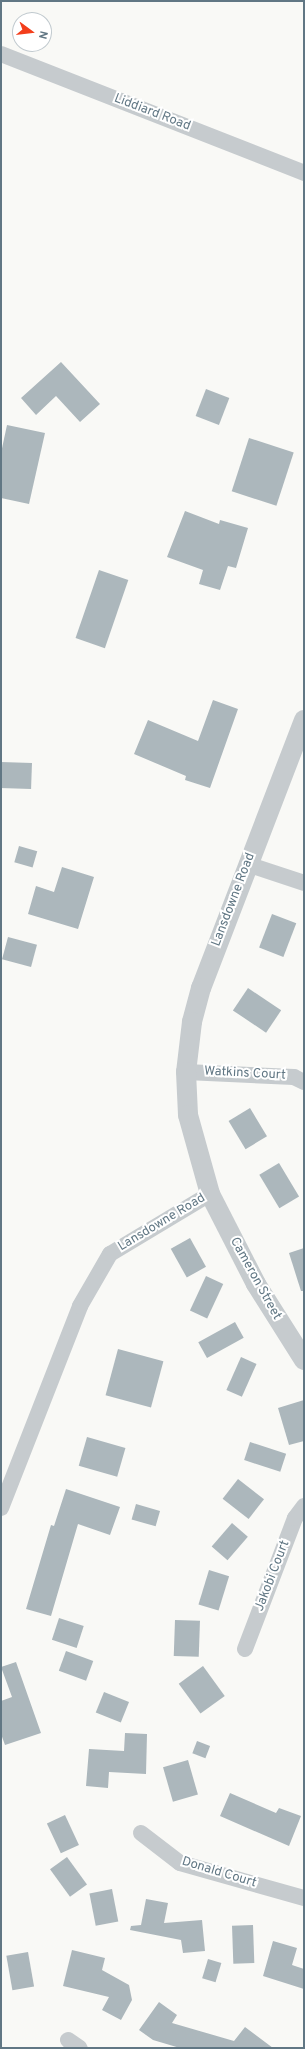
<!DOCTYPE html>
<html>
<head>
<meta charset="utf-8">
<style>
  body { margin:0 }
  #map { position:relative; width:305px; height:2049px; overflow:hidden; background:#f9f9f6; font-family:Overpass,sans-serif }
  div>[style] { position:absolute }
  .building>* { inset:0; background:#acb7bc; transform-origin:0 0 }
  .minor>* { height:16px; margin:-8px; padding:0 8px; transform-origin:8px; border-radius:8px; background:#c6cbce }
  .tertiary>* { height:20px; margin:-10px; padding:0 10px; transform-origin:10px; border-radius:10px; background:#c6cbce }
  span { translate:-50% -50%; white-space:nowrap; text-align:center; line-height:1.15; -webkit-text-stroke:4px #fff; paint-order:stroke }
  .street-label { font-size:13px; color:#617784 }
  .frame { position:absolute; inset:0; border:2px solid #617784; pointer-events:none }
  .north { position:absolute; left:12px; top:12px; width:40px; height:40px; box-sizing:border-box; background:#fff; border:1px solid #c0c9ce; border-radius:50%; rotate:105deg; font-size:11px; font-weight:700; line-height:16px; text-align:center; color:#617784 }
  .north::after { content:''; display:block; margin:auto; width:14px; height:18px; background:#f33e1b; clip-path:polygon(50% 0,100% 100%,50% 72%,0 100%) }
</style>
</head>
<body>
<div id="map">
  <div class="building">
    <div style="clip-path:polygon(61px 362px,100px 404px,80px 422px,56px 396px,36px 415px,21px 398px)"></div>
    <div style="left:206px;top:389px;width:25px;height:29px;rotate:21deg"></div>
    <div style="clip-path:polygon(7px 425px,45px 433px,29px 504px,1px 498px,1px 453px)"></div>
    <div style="left:249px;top:438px;width:47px;height:56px;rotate:18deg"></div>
    <div style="clip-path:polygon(185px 511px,219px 524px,220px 520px,248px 528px,236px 568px,228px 566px,220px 590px,199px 584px,203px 570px,167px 557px)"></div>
    <div style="left:99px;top:570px;width:31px;height:72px;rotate:19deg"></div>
    <div style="clip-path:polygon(213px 700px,238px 709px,210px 788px,185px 780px,186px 776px,134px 754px,148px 720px,198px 741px)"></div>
    <div style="left:1px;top:762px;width:31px;height:26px;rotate:2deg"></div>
    <div style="left:19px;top:846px;width:19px;height:17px;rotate:16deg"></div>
    <div style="clip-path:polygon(62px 867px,94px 877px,78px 929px,28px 914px,36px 886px,54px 892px)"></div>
    <div style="left:272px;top:914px;width:26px;height:36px;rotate:21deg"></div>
    <div style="left:8px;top:937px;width:30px;height:23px;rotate:15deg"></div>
    <div style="left:248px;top:988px;width:40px;height:27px;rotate:34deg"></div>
    <div style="left:250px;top:1108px;width:33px;height:25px;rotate:59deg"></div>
    <div style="left:279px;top:1163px;width:39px;height:23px;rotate:59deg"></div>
    <div style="left:190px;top:1238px;width:33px;height:22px;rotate:61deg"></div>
    <div style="clip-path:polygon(304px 1248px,304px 1291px,301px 1291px,289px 1253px)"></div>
    <div style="left:206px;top:1276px;width:19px;height:38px;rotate:25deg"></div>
    <div style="left:235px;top:1322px;width:18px;height:42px;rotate:61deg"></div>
    <div style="left:118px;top:1349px;width:47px;height:48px;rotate:15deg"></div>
    <div style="left:241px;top:1357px;width:17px;height:36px;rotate:24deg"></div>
    <div style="clip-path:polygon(304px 1400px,304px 1441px,289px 1445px,278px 1408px)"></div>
    <div style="left:87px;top:1437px;width:40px;height:30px;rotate:16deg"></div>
    <div style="left:250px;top:1442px;width:38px;height:19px;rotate:18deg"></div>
    <div style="left:238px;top:1479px;width:33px;height:25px;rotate:38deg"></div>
    <div style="clip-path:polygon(66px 1489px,120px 1507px,110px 1535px,78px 1524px,51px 1616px,26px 1609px,51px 1525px,54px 1526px)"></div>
    <div style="left:136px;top:1504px;width:25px;height:16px;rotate:16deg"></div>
    <div style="left:232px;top:1523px;width:21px;height:31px;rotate:41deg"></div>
    <div style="left:209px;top:1570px;width:21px;height:36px;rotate:17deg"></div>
    <div style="left:59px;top:1618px;width:26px;height:23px;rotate:18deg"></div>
    <div style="left:175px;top:1620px;width:25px;height:36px;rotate:2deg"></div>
    <div style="left:66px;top:1651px;width:29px;height:21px;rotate:20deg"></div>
    <div style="clip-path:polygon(16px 1662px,41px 1733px,5px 1745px,1px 1734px,1px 1701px,12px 1697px,1px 1667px)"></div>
    <div style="left:203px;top:1666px;width:37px;height:30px;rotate:54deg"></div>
    <div style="left:104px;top:1692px;width:27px;height:22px;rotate:22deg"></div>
    <div style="clip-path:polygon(125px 1733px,147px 1734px,146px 1774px,109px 1772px,108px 1788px,86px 1786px,89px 1749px,124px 1751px)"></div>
    <div style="left:197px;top:1741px;width:14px;height:13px;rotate:21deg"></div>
    <div style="left:188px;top:1760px;width:36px;height:26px;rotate:74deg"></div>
    <div style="clip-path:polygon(230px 1793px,276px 1813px,279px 1808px,301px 1816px,289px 1846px,220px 1816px)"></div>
    <div style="left:65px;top:1815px;width:33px;height:20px;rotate:65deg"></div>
    <div style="left:67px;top:1857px;width:34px;height:21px;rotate:54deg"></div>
    <div style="left:112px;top:1889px;width:33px;height:23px;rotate:79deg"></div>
    <div style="clip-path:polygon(146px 1899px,168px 1903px,164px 1923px,202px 1920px,205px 1951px,183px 1953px,181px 1940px,130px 1930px,131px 1926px,141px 1925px)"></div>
    <div style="left:253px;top:1925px;width:38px;height:21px;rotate:88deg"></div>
    <div style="clip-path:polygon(273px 1941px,297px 1948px,292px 1965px,304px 1969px,304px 1989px,263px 1976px)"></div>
    <div style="clip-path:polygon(72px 1950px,105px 1958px,102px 1970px,129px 1985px,132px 2000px,121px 2020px,102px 2010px,109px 1997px,63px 1986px)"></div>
    <div style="left:28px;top:1952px;width:35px;height:22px;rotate:80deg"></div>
    <div style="left:208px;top:1959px;width:14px;height:20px;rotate:17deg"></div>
    <div style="clip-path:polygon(159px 2002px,177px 2015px,172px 2023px,234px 2041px,245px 2027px,273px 2048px,180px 2048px,153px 2040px,139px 2030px)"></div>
  </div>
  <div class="minor">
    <div style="left:1px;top:54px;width:326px;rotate:21.4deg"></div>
    <div style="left:247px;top:864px;width:60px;rotate:18.4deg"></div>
    <div style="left:186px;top:1072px;width:108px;rotate:2.7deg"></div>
    <div style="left:294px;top:1077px;width:11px;rotate:27deg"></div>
    <div style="left:1px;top:1508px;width:217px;rotate:-68.6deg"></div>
    <div style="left:80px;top:1306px;width:60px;rotate:-60deg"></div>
    <div style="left:110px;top:1254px;width:117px;rotate:-31deg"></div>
    <div style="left:245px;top:1649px;width:140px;rotate:-69.1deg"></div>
    <div style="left:295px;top:1518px;width:15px;rotate:-53deg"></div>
    <div style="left:141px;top:1833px;width:49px;rotate:37.6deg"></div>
    <div style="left:180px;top:1863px;width:129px;rotate:15.8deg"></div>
    <div style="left:68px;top:2040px;width:14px;rotate:34deg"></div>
  </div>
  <div class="tertiary">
    <div style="left:304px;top:720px;width:287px;rotate:111deg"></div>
    <div style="left:201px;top:988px;width:35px;rotate:105deg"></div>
    <div style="left:192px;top:1022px;width:50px;rotate:96.8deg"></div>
    <div style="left:186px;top:1072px;width:43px;rotate:87.3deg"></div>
    <div style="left:188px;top:1115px;width:82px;rotate:74.4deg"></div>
    <div style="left:210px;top:1194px;width:101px;rotate:62.9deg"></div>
    <div style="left:256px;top:1284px;width:90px;rotate:57.7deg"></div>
  </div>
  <div class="street-label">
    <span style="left:152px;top:113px;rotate:21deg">Liddiard Road</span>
    <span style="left:234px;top:900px;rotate:-69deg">Lansdowne Road</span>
    <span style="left:245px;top:1074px;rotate:3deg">Watkins Court</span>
    <span style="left:162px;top:1223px;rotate:-31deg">Lansdowne Road</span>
    <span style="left:255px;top:1279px;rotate:61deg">Cameron Street</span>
    <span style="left:273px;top:1576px;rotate:-69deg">Jakobi Court</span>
    <span style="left:219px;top:1873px;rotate:17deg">Donald Court</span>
  </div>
  <div class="frame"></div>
  <div class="north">N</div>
</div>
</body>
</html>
